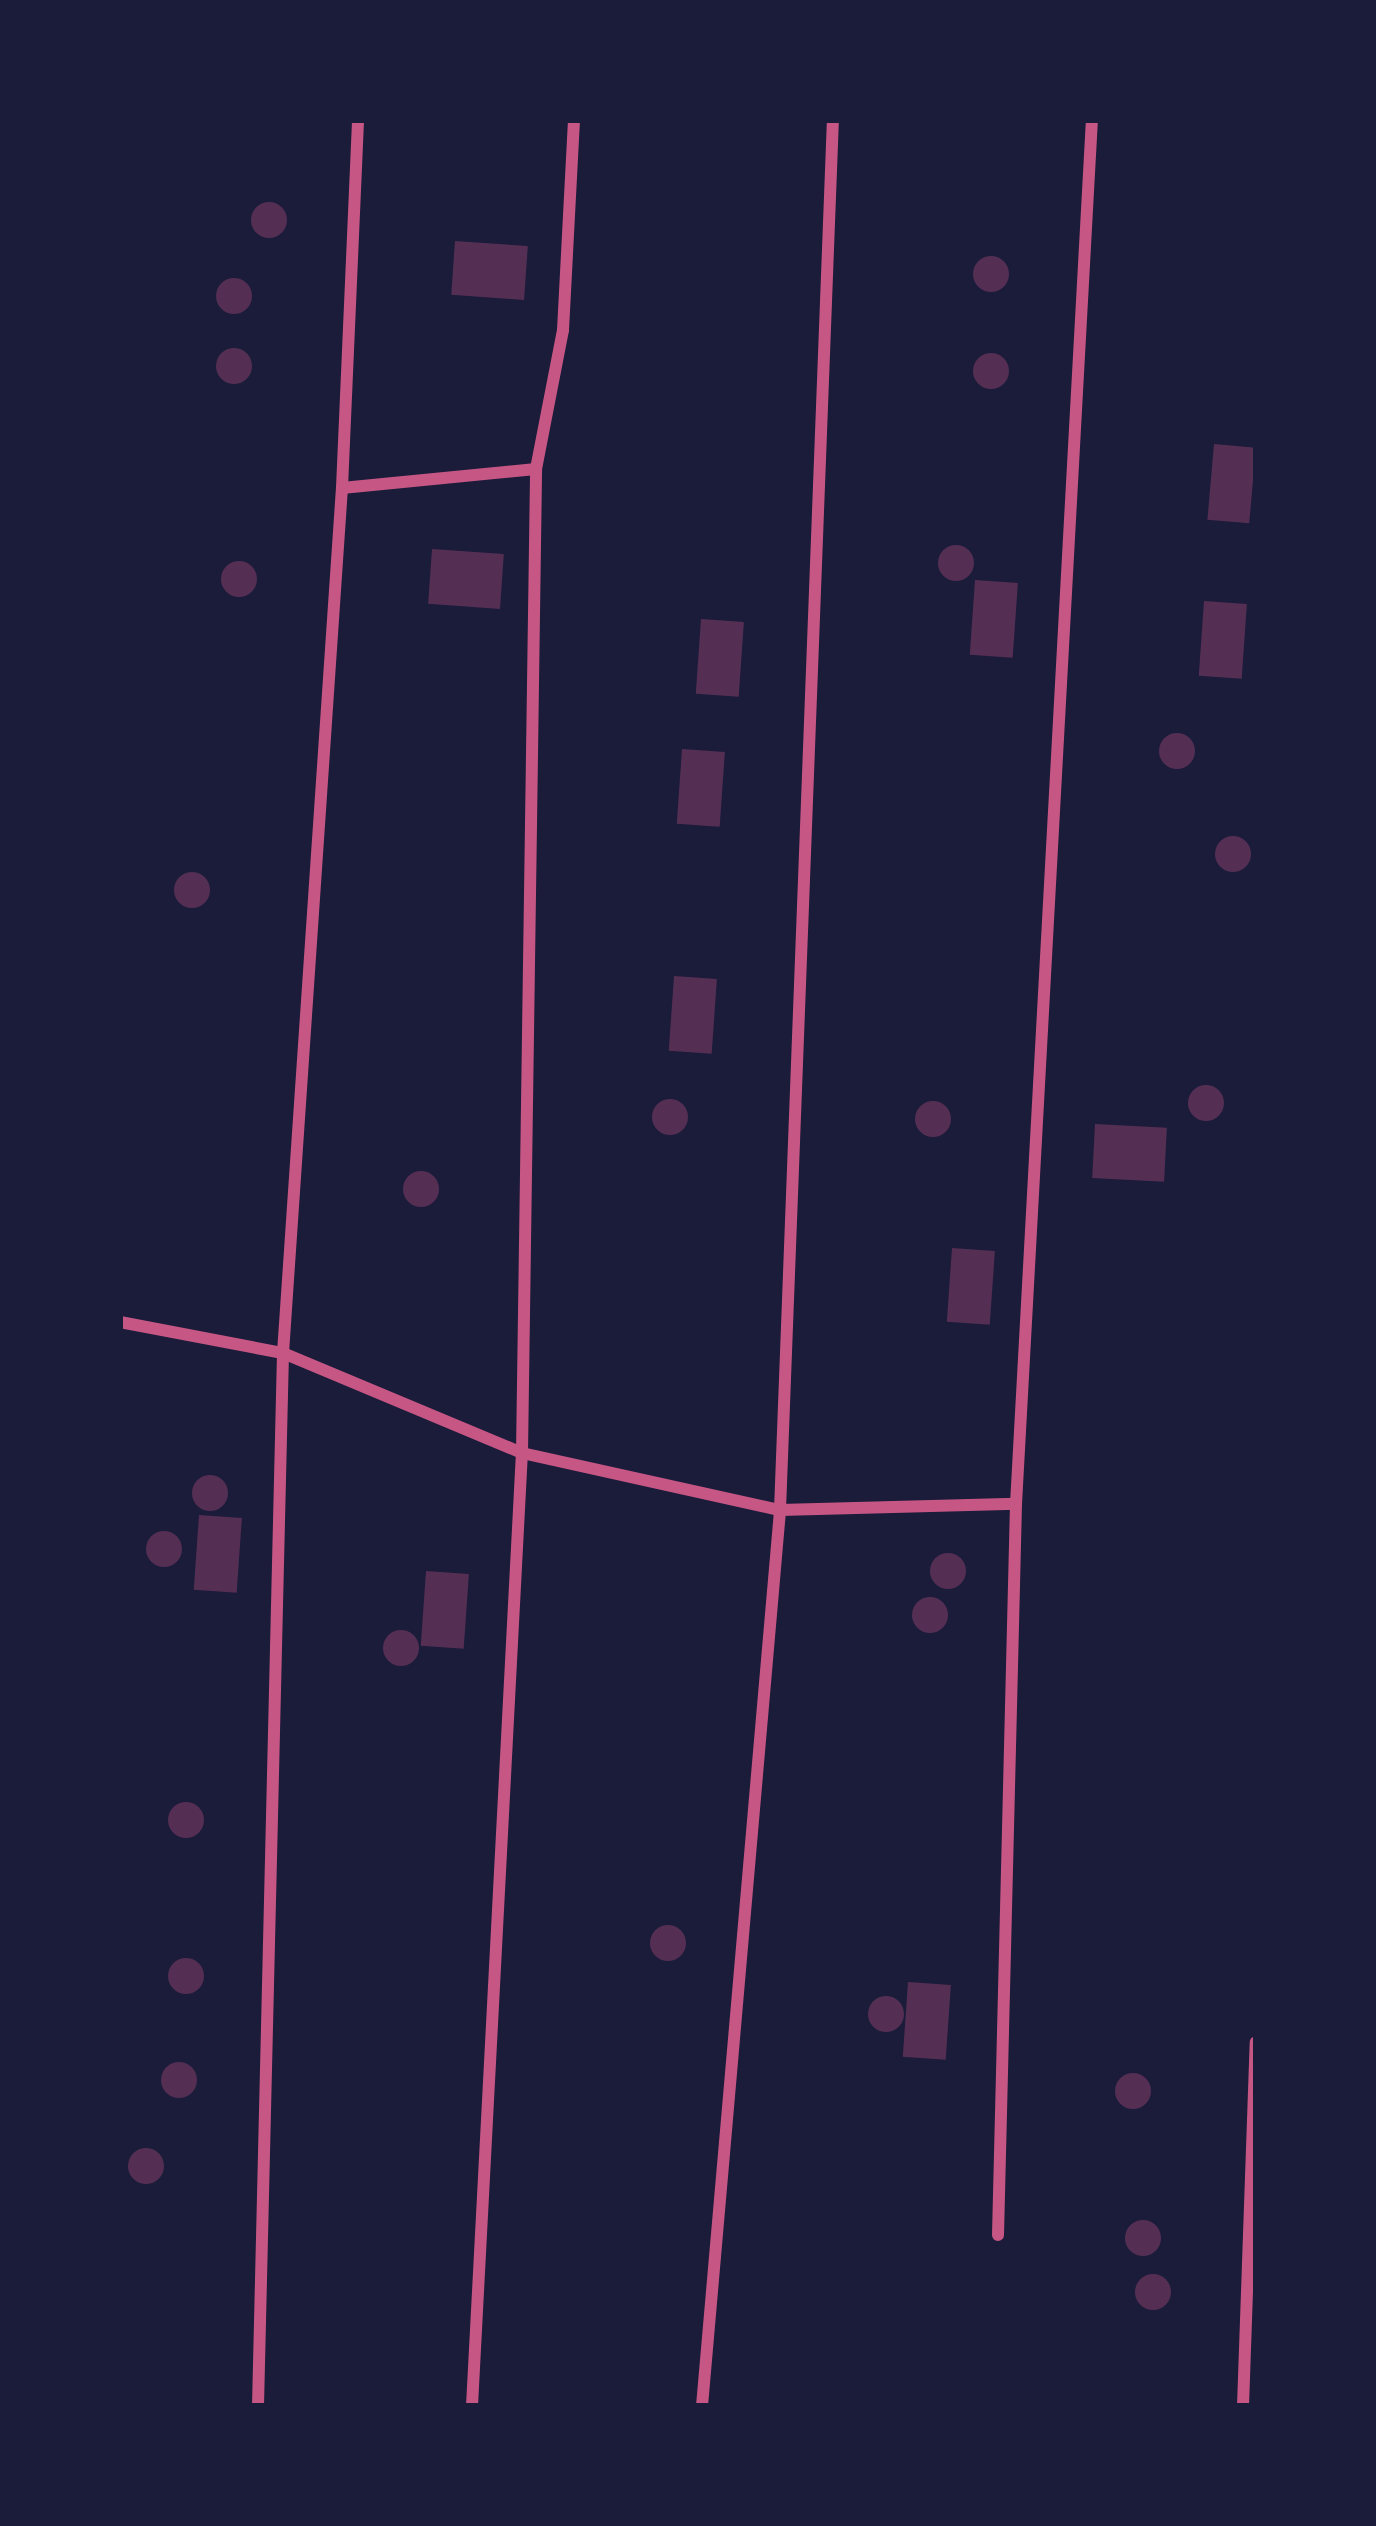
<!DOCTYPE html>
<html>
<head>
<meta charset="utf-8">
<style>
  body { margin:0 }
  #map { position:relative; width:1376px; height:2526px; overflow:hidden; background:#1b1b3a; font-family:Barlow,sans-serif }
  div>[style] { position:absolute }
  .building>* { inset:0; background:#542f53; transform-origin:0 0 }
  .round { border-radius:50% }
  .minor>* { height:12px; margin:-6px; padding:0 6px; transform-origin:6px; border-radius:6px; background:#c65784 }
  span { translate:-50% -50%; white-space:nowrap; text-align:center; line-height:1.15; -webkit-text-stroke:10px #1b1b3a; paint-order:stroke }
  .frame { position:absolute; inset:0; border:123px solid #1b1b3a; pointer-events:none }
</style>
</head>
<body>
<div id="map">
  <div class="building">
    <div class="round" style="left:251px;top:202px;width:36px;height:36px"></div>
    <div style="left:455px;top:241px;width:73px;height:54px;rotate:4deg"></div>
    <div class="round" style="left:973px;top:256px;width:36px;height:36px"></div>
    <div class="round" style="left:216px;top:278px;width:36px;height:36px"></div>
    <div class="round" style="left:216px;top:348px;width:36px;height:36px"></div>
    <div class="round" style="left:973px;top:353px;width:36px;height:36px"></div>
    <div style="left:1214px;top:444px;width:42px;height:76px;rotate:5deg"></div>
    <div class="round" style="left:938px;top:545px;width:36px;height:36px"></div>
    <div style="left:432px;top:549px;width:72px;height:55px;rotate:4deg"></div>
    <div class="round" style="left:221px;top:561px;width:36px;height:36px"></div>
    <div style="left:975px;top:580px;width:43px;height:75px;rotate:4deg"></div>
    <div style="left:1204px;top:601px;width:43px;height:75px;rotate:4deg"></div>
    <div style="left:701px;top:619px;width:43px;height:75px;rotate:4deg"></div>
    <div class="round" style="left:1159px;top:733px;width:36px;height:36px"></div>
    <div style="left:682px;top:749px;width:43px;height:75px;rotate:4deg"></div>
    <div class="round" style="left:1215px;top:836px;width:36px;height:36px"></div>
    <div class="round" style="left:174px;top:872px;width:36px;height:36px"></div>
    <div style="left:674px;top:976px;width:43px;height:75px;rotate:4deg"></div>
    <div class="round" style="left:1188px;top:1085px;width:36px;height:36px"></div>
    <div class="round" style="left:652px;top:1099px;width:36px;height:36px"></div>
    <div class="round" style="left:915px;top:1101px;width:36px;height:36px"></div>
    <div style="left:1095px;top:1124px;width:72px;height:54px;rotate:3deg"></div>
    <div class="round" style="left:403px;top:1171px;width:36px;height:36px"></div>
    <div style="left:952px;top:1248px;width:43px;height:74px;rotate:4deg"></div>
    <div class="round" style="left:192px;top:1475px;width:36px;height:36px"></div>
    <div style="left:199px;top:1515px;width:43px;height:75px;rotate:4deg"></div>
    <div class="round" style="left:146px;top:1531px;width:36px;height:36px"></div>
    <div class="round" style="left:930px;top:1553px;width:36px;height:36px"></div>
    <div style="left:426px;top:1571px;width:43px;height:75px;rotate:4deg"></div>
    <div class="round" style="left:912px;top:1597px;width:36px;height:36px"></div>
    <div class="round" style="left:383px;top:1630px;width:36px;height:36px"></div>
    <div class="round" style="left:168px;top:1802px;width:36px;height:36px"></div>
    <div class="round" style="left:650px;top:1925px;width:36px;height:36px"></div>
    <div class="round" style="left:168px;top:1958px;width:36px;height:36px"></div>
    <div style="left:908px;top:1982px;width:43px;height:75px;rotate:4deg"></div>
    <div class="round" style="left:868px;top:1996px;width:36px;height:36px"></div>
    <div class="round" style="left:161px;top:2062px;width:36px;height:36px"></div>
    <div class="round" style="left:1115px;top:2073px;width:36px;height:36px"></div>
    <div class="round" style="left:128px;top:2148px;width:36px;height:36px"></div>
    <div class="round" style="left:1125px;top:2220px;width:36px;height:36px"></div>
    <div class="round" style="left:1135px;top:2274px;width:36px;height:36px"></div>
  </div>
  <div class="minor">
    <div style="left:342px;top:488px;width:195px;rotate:-5.6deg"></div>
    <div style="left:120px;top:1322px;width:166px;rotate:10.8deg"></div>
    <div style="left:283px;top:1353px;width:259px;rotate:22.7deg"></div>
    <div style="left:522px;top:1453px;width:264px;rotate:12.5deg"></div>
    <div style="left:780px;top:1510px;width:236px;rotate:-1.5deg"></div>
    <div style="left:998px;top:2235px;width:731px;rotate:-88.59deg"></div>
    <div style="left:1016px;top:1504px;width:1386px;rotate:-86.86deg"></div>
    <div style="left:258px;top:2406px;width:1053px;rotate:-88.64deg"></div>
    <div style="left:283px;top:1353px;width:867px;rotate:-86.1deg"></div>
    <div style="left:342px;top:488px;width:368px;rotate:-87.5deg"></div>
    <div style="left:472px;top:2406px;width:954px;rotate:-87deg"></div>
    <div style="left:522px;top:1453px;width:984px;rotate:-89.18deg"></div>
    <div style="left:536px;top:469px;width:142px;rotate:-79deg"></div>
    <div style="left:563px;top:330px;width:210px;rotate:-87deg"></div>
    <div style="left:702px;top:2406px;width:899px;rotate:-85.02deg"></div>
    <div style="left:780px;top:1510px;width:1391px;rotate:-87.82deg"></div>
    <div style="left:1243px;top:2406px;width:364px;rotate:-88deg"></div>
  </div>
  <div class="frame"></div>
</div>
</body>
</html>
